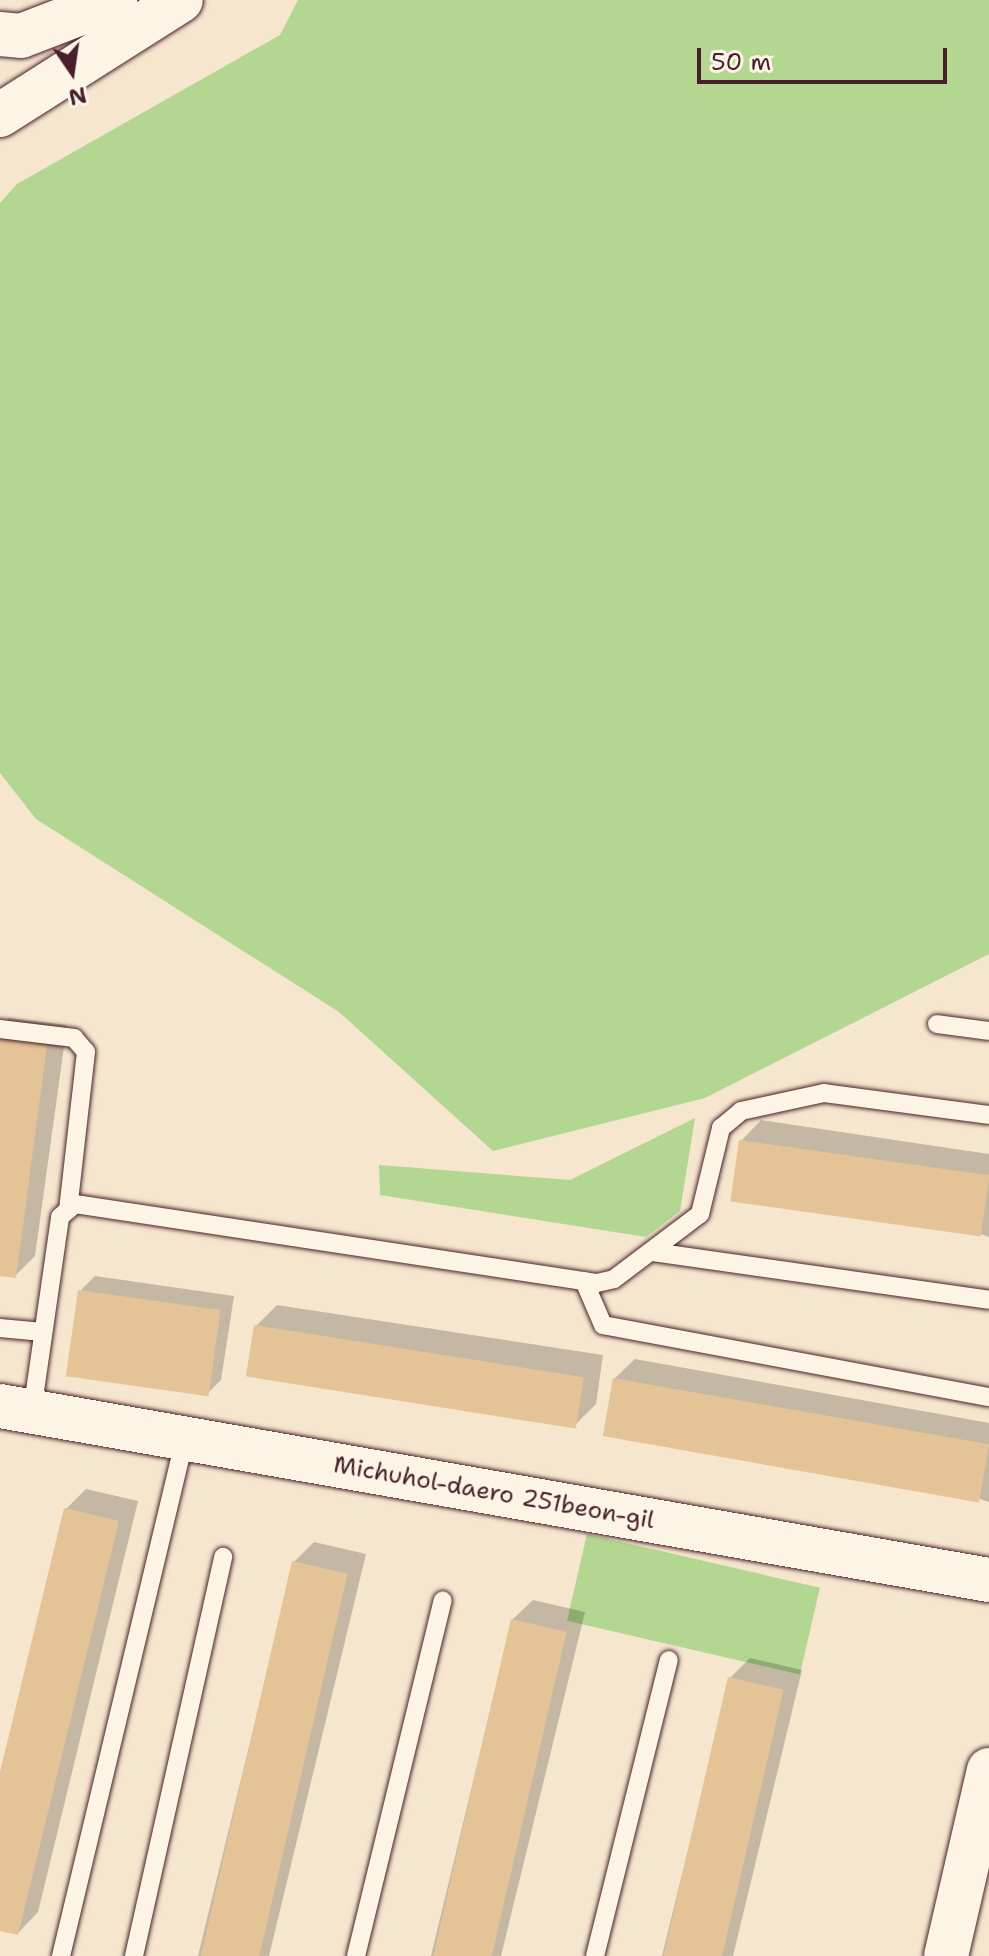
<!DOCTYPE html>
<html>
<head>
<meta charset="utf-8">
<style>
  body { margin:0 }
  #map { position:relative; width:989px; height:1956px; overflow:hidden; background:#f5e6cd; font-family:"Shantell Sans",sans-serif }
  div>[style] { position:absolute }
  .green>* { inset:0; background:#b3d690; transform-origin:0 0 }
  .shadow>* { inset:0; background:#0003 }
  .building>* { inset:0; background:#e4c496; transform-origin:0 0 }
  .roads { filter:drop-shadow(0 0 2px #4a1f2b) drop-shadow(0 0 2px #4a1f2b) }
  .service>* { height:18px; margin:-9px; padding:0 9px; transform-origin:9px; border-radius:9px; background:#fcf5e5 }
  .tertiary>* { height:44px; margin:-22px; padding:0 22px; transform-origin:22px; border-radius:22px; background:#fcf5e5 }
  .secondary>* { height:44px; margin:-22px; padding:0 22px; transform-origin:22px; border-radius:22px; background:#fcf5e5 }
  span { translate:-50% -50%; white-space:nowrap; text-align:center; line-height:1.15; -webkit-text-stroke:7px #fcf5e5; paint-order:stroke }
  .street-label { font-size:24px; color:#4a1f2b }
  .north { position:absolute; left:32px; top:32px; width:80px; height:80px; -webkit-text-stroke:6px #fcf5e5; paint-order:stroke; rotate:167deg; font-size:22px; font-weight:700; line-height:32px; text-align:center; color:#4a1f2b }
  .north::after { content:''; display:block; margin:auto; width:28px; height:36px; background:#4a1f2b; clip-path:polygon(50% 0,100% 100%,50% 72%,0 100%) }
  .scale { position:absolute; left:697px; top:48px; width:250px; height:36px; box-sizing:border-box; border:4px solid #4a1f2b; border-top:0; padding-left:10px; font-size:24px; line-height:28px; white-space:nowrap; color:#4a1f2b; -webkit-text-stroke:6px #fcf5e5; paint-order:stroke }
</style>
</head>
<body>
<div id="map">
  <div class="green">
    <div style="clip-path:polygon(298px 0,989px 0,989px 954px,705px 1098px,493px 1151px,339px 1012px,36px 819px,0 773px,0 203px,17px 184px,280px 35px)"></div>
    <div style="clip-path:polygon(695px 1118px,680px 1211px,646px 1237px,380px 1195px,379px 1165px,570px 1180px)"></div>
    <div style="left:587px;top:1534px;width:239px;height:89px;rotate:13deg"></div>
  </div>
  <div class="shadow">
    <div style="clip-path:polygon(9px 1018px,67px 1025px,35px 1256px,15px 1276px,0 1274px,0 1027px)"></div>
    <div style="clip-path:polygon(761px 1120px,989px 1154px,989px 1237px,741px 1141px)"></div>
    <div style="clip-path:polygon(95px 1276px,234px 1296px,221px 1380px,206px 1395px,80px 1291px)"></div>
    <div style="clip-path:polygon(277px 1305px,603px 1355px,596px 1404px,576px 1424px,256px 1326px)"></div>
    <div style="clip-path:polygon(635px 1359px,989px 1423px,989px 1502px,614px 1379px)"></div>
    <div style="clip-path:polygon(86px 1489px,138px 1501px,38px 1912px,18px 1933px,0 1928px,0 1780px,66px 1509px)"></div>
    <div style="clip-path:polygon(314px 1542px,366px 1554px,269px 1956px,198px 1956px,294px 1562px)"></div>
    <div style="clip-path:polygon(533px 1600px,585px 1612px,501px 1956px,431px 1956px,512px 1620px)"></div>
    <div style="clip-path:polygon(750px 1658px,802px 1670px,733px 1956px,662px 1956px,730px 1678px)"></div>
  </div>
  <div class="building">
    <div style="clip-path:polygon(0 1039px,47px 1045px,16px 1278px,0 1276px)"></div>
    <div style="left:739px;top:1140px;width:253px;height:62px;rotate:8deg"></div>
    <div style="left:78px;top:1290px;width:144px;height:87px;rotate:8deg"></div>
    <div style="left:254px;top:1325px;width:334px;height:52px;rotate:9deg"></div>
    <div style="left:613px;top:1378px;width:382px;height:59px;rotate:10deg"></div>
    <div style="clip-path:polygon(64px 1508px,119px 1521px,18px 1935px,0 1931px,0 1772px)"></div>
    <div style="left:292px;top:1561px;width:57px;height:406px;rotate:13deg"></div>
    <div style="left:511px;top:1619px;width:57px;height:347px;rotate:13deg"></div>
    <div style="left:728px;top:1677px;width:57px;height:287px;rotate:13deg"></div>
  </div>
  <div class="roads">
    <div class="service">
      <div style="left:937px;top:1024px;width:52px;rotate:7.7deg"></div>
      <div style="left:0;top:1029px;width:75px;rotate:6.9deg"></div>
      <div style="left:74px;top:1038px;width:18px;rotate:49deg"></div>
      <div style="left:86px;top:1052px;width:159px;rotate:96.5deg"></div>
      <div style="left:653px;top:1252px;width:339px;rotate:8.1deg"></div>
      <div style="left:584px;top:1281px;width:48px;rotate:66.6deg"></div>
      <div style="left:603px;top:1325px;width:393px;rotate:10.6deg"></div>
      <div style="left:0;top:1328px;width:43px;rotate:5.3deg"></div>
      <div style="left:32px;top:1412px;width:197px;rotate:-81.8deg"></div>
      <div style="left:60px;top:1217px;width:20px;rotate:-41deg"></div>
      <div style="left:75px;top:1204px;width:528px;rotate:8.61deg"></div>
      <div style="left:597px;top:1283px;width:17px;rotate:-13deg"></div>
      <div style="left:614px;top:1279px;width:108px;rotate:-37.1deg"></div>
      <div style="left:700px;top:1214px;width:89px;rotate:-76.3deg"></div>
      <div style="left:721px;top:1128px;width:26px;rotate:-40deg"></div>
      <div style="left:741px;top:1111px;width:85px;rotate:-12.2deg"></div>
      <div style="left:824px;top:1093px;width:166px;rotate:7.6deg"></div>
      <div style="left:61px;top:1956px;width:533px;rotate:-76.54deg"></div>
      <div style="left:134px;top:1956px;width:409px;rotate:-77.4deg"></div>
      <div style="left:356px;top:1956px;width:366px;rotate:-76.3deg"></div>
      <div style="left:595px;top:1956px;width:305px;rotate:-76deg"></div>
    </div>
    <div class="tertiary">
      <div style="left:0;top:1406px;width:1004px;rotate:9.98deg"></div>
      <div style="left:946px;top:1956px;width:191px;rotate:-77deg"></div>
    </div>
    <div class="secondary">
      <div style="left:0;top:34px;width:21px;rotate:5deg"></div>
      <div style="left:21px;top:36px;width:101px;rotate:-21deg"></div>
      <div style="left:0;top:115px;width:214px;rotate:-32.4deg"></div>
    </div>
  </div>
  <div class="street-label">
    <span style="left:494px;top:1493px;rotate:10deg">Michuhol-daero 251beon-gil</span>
  </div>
  <div class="north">N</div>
  <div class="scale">50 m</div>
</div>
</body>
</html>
